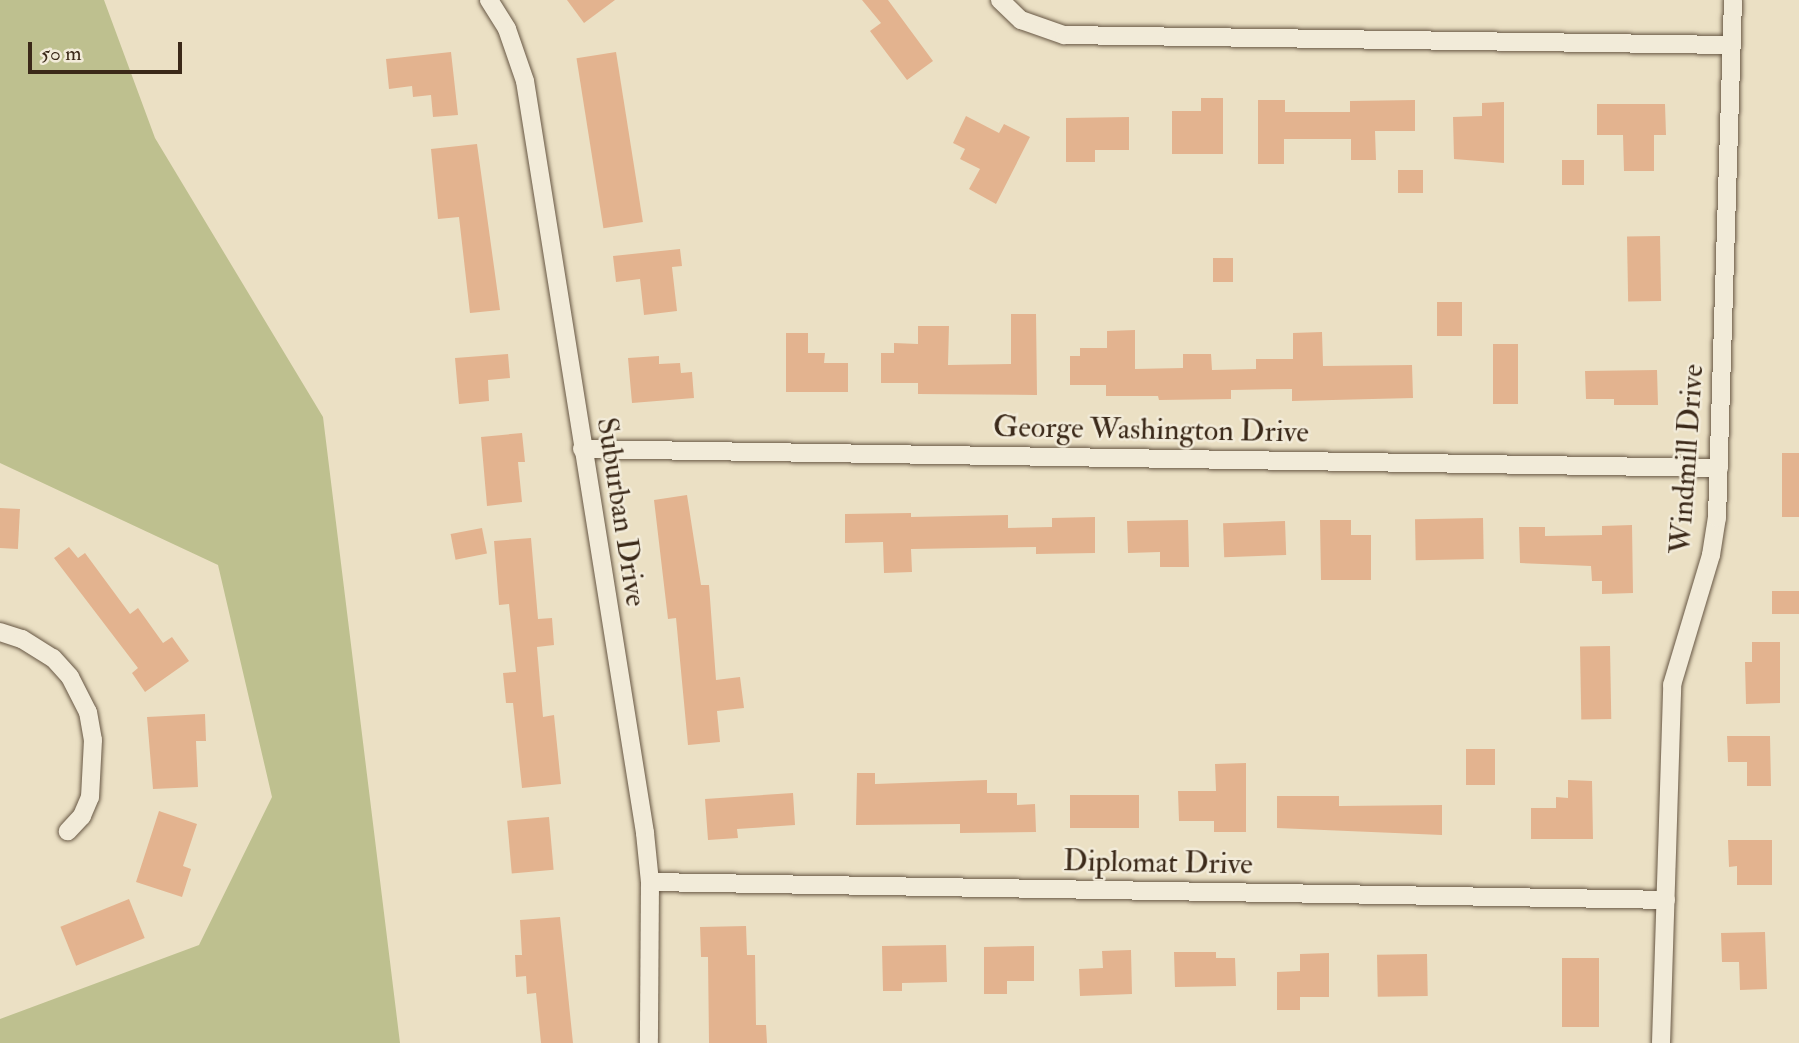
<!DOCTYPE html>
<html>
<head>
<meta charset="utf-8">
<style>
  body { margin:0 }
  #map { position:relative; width:1799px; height:1043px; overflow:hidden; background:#ebe0c4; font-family:"IM FELL Double Pica",serif }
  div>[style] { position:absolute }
  .green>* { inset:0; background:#bec08f }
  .building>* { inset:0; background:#e3b38f; transform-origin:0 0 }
  .roads { filter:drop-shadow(0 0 2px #675744) drop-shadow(0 0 2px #675744) }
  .street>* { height:18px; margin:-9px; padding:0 9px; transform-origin:9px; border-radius:9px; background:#f2ebd9 }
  span { translate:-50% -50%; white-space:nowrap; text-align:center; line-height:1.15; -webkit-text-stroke:5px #f2ebd9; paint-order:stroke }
  .street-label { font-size:30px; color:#3b2919 }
  .scale { position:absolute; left:28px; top:42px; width:154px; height:32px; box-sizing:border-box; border:4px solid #3b2919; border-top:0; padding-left:9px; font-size:21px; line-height:24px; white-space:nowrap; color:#3b2919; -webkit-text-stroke:5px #f2ebd9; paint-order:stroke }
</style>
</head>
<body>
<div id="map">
  <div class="green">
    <div style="clip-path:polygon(0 0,104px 0,155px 138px,323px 417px,400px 1043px,0 1043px,0 1019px,199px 945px,272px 797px,218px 565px,0 463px)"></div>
  </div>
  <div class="building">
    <div style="clip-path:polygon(567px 0,615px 0,584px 23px)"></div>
    <div style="clip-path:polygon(862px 0,888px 0,933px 61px,907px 80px,870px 31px,881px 23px)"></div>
    <div style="clip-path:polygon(451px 52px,458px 115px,433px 117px,431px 95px,413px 97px,412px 86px,389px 89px,386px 59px)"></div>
    <div style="left:616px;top:52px;width:172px;height:40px;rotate:81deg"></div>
    <div style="clip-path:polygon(1201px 98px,1223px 98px,1223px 154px,1172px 154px,1172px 111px,1201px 111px)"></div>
    <div style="clip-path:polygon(1258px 100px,1285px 100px,1285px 112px,1350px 112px,1350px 101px,1415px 100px,1415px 131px,1375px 131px,1376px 160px,1351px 160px,1351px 139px,1284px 139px,1284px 164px,1258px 164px)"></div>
    <div style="clip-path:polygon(1504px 102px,1504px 163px,1454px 159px,1453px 117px,1482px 116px,1482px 103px)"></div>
    <div style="clip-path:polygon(1597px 104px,1665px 104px,1666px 135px,1654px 135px,1654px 171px,1624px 171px,1623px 135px,1597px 135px)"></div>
    <div style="clip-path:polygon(966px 116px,999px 133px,1004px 124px,1030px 137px,996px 204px,969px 189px,980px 169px,960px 159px,965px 149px,953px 143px)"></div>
    <div style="clip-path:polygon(1129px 117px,1129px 150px,1095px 150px,1095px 162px,1066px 162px,1066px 118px)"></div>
    <div style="clip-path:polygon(477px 144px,500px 310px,470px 313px,459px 217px,438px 219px,431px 149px)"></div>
    <div style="left:1562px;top:160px;width:22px;height:25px"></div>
    <div style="left:1398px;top:170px;width:25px;height:23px"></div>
    <div style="left:1660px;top:236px;width:65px;height:33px;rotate:89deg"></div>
    <div style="clip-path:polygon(680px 249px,682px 266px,672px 267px,677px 311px,644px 315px,640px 279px,616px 282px,613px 256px)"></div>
    <div style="left:1213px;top:258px;width:20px;height:24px"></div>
    <div style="left:1462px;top:302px;width:34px;height:25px;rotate:90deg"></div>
    <div style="clip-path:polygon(1011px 314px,1036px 314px,1037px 395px,918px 394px,918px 383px,881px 383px,881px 353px,894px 353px,894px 343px,918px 344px,918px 326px,949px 326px,948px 365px,1011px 364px)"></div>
    <div style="clip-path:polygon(1135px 330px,1135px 369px,1183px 368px,1183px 354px,1211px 354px,1212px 370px,1256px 369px,1256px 359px,1293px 359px,1293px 333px,1322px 332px,1323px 366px,1412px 365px,1413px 398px,1292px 401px,1292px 389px,1231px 390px,1231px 399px,1159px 400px,1158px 396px,1106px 396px,1106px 385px,1070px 385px,1070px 356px,1080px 356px,1080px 348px,1107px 348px,1107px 331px)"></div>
    <div style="clip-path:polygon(786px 333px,808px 333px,808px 353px,825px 353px,824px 363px,848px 363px,848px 392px,786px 392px)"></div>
    <div style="left:1493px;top:344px;width:25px;height:60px"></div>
    <div style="clip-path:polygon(508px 354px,510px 378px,488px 380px,489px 401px,459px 404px,455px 358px)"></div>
    <div style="clip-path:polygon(659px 356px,659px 364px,680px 363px,681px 373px,692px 372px,694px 398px,632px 403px,628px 358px)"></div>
    <div style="clip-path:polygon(1657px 370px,1658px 405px,1614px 405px,1614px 399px,1586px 399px,1585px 371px)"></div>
    <div style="clip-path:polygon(522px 433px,525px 462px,518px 462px,522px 502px,487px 506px,481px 437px)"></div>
    <div style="left:1782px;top:453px;width:17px;height:64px"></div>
    <div style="clip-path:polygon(687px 495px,701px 585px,709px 585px,716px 680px,740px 677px,744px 708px,717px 711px,720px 742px,688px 745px,676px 618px,668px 619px,654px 500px)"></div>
    <div style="left:0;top:508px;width:20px;height:40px;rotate:3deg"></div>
    <div style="clip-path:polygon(911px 513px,911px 517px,1008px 515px,1008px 528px,1052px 527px,1052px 518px,1095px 517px,1095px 553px,1036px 554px,1036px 547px,911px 549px,912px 572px,884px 573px,883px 542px,845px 543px,845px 514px)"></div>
    <div style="left:1483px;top:518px;width:41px;height:68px;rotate:89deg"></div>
    <div style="clip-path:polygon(1188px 520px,1189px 567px,1160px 567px,1160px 552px,1128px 553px,1127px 521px)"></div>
    <div style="clip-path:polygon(1320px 520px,1351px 520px,1351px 535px,1371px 535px,1371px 580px,1321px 580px)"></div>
    <div style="left:1285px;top:521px;width:34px;height:62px;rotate:88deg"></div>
    <div style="clip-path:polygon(1632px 525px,1633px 593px,1602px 594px,1602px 581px,1592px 581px,1591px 566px,1520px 563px,1519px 527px,1545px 527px,1545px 536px,1602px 535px,1602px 526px)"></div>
    <div style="left:482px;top:528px;width:26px;height:32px;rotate:79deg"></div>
    <div style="clip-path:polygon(531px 538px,538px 619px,552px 618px,554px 645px,537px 647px,543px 717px,554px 715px,561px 784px,522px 788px,513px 703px,506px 703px,503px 673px,516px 672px,509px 604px,499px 605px,494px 541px)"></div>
    <div style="clip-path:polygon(69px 547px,78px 558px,85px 553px,130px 614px,138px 608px,163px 643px,172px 637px,189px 661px,145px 692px,132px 673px,138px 668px,54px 558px)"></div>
    <div style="left:1772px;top:591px;width:27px;height:23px"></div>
    <div style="clip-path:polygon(1752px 642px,1780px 642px,1780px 703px,1746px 704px,1745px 662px,1752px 662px)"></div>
    <div style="left:1610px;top:646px;width:73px;height:30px;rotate:89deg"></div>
    <div style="clip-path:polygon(205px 714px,206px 741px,196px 741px,198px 787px,153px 789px,147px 717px)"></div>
    <div style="clip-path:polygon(1727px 736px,1770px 736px,1771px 786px,1747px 786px,1747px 762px,1728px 762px)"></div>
    <div style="left:1466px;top:749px;width:29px;height:36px"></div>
    <div style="clip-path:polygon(1246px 763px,1246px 832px,1214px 832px,1214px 821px,1179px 821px,1178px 791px,1216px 791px,1215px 764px)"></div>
    <div style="clip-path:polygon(857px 773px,875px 773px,875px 784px,987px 780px,987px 793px,1017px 793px,1017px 805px,1035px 804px,1036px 832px,960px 833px,960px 824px,856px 825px)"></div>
    <div style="clip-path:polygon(1568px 780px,1592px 781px,1593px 839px,1531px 839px,1531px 808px,1556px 808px,1556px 797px,1568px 798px)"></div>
    <div style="clip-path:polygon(793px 793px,795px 825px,737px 829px,738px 838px,708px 840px,705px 799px)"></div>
    <div style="left:1070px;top:795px;width:69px;height:33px"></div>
    <div style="clip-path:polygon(1277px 796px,1339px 796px,1339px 806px,1442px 805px,1442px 835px,1277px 828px)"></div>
    <div style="clip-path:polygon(159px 811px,197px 824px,183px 866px,191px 869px,182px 897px,136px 882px)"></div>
    <div style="left:549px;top:817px;width:53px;height:42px;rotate:85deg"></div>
    <div style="clip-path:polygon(1728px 840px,1772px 840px,1772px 885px,1737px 885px,1737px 866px,1729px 867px)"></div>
    <div style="left:129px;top:899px;width:42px;height:74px;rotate:68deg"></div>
    <div style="clip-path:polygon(560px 917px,573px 1043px,541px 1043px,536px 993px,527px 994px,526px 976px,516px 977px,515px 955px,522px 955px,520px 920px)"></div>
    <div style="clip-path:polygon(746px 926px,747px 955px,755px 955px,756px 1025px,766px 1025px,767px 1043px,709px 1043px,708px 957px,701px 957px,700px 927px)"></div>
    <div style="clip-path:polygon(1765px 932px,1767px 989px,1740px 990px,1739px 962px,1722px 962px,1721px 933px)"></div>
    <div style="clip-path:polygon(946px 945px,947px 982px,902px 983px,902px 991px,883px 991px,882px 946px)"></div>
    <div style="clip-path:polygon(1034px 946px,1034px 981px,1007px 981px,1007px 994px,984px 994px,984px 947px)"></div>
    <div style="clip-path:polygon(1131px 950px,1132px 994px,1080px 996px,1079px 969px,1103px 968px,1102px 951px)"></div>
    <div style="clip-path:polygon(1174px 952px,1216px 952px,1216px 958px,1235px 958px,1236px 986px,1175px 987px)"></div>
    <div style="clip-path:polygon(1329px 953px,1329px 997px,1300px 997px,1300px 1010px,1277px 1010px,1277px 972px,1300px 971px,1300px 954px)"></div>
    <div style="left:1427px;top:954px;width:42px;height:50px;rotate:89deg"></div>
    <div style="left:1562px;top:958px;width:37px;height:69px"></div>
  </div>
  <div class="roads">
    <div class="street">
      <div style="left:489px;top:0;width:34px;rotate:58deg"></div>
      <div style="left:507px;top:29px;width:55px;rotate:70.9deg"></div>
      <div style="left:525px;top:81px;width:762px;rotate:80.93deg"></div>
      <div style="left:645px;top:833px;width:49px;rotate:84.2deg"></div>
      <div style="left:650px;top:882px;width:161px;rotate:90.4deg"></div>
      <div style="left:1000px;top:0;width:29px;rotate:44deg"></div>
      <div style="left:1021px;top:20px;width:46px;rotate:19.2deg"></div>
      <div style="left:1064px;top:35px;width:668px;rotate:0.86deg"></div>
      <div style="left:582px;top:449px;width:1137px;rotate:0.96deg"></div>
      <div style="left:0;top:632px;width:23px;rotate:18deg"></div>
      <div style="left:22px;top:639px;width:36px;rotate:32deg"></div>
      <div style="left:53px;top:658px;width:25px;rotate:48deg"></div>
      <div style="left:70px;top:677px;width:39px;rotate:63deg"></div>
      <div style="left:88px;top:712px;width:28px;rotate:80deg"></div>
      <div style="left:93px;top:740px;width:57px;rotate:93deg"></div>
      <div style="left:90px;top:797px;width:21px;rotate:113deg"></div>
      <div style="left:82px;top:816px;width:21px;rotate:133deg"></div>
      <div style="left:650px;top:882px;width:1016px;rotate:1.01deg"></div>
      <div style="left:1661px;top:1043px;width:358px;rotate:-88.2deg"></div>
      <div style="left:1672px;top:685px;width:136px;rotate:-73.3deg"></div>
      <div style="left:1711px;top:555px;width:37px;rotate:-81deg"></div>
      <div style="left:1717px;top:518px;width:518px;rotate:-88.23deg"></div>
    </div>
  </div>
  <div class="street-label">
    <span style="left:1151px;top:430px;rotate:1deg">George Washington Drive</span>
    <span style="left:1687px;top:459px;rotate:-86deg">Windmill Drive</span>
    <span style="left:621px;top:512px;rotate:81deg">Suburban Drive</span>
    <span style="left:1158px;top:863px;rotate:1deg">Diplomat Drive</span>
  </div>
  <div class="scale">50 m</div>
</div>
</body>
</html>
